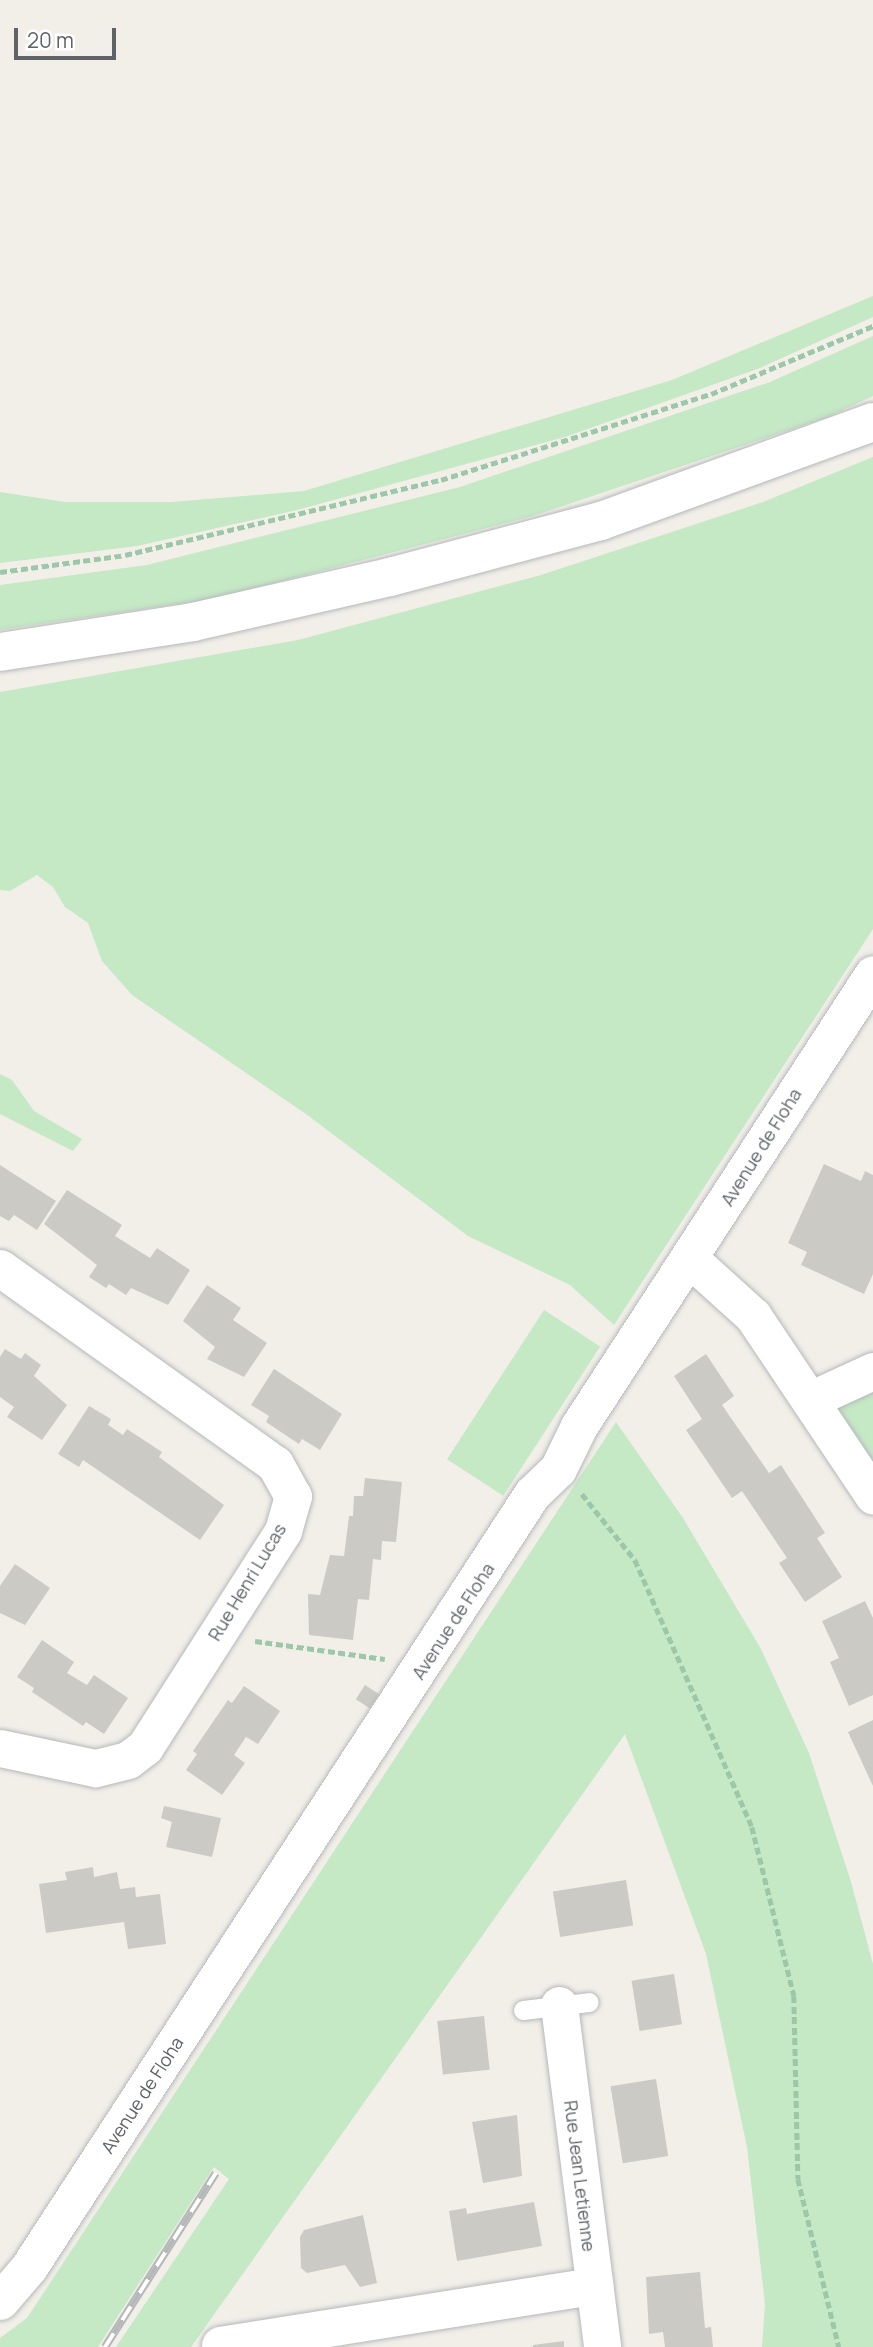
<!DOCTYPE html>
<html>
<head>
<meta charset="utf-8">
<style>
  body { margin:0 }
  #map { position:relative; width:873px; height:2347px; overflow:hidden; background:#f1efe8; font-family:Manrope,sans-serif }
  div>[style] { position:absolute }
  .green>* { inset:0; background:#c5e8c5; transform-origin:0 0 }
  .building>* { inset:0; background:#cccac5; transform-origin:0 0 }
  .path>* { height:4.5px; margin-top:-2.25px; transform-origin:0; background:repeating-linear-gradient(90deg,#9cc7a9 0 7px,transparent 0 10.5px) }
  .roads { filter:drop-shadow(0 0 2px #b5b8bc) drop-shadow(0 0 2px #b5b8bc) }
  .service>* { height:19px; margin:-9.5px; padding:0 9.5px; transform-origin:9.5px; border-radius:9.5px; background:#fff }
  .minor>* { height:37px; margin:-18.5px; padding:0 18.5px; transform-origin:18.5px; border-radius:18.5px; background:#fff }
  .secondary>* { height:38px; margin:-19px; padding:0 19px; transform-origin:19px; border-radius:19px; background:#fff }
  .rail>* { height:8px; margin-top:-4px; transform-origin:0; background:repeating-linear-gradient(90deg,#fff 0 16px,#b6b7b8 0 32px); box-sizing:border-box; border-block:2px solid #b6b7b8 }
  span { translate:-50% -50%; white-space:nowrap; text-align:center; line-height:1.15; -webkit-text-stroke:5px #fff; paint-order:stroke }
  .street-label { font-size:18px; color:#5f6368 }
  .scale { position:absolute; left:14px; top:28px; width:102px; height:32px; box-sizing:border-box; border:4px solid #5f6368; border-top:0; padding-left:9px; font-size:21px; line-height:24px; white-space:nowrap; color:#5f6368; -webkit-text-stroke:5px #fff; paint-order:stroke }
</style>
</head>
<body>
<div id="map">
  <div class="green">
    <div style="clip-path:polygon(873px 296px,873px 317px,760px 368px,565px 437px,297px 510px,137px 546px,0 563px,0 492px,65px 502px,171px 502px,304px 491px,672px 380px)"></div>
    <div style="clip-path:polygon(873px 336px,873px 396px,828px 417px,533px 516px,212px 599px,0 630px,0 585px,147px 565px,460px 487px,770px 382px)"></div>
    <div style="clip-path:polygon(873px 457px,873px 929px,614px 1325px,570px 1285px,468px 1236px,306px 1114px,132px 995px,102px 961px,88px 923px,65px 907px,53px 887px,37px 875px,10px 891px,0 890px,0 692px,298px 640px,541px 575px,763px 502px)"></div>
    <div style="clip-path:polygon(0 1074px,12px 1080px,34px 1111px,82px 1139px,73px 1151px,0 1114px)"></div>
    <div style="left:544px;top:1310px;width:67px;height:178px;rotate:33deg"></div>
    <div style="clip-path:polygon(873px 1371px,873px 1495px,812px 1399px)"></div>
    <div style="clip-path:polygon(616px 1422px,683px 1518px,761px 1649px,809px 1753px,851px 1882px,873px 1964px,873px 2347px,762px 2347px,765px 2304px,747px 2147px,706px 1954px,625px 1734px,191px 2347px,116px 2347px,229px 2179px,214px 2167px,98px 2347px,0 2347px,0 2338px,27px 2318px)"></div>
  </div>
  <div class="building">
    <div style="clip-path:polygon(824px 1164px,861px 1181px,865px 1171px,873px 1175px,873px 1274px,864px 1294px,801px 1265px,807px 1252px,788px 1243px)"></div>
    <div style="clip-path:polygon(0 1165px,56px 1201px,37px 1230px,14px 1215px,9px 1221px,0 1216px)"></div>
    <div style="clip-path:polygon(67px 1190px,122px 1225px,115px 1236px,150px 1258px,157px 1248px,190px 1270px,168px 1305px,131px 1288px,126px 1295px,109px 1284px,106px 1288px,89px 1277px,97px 1265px,44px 1224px)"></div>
    <div style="clip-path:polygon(207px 1285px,241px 1308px,233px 1320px,267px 1343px,244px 1377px,207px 1359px,215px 1347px,183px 1321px)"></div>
    <div style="clip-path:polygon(5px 1349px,21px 1359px,25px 1353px,41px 1365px,34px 1376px,67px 1405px,42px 1440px,7px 1417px,14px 1407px,0 1397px,0 1357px)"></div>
    <div style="clip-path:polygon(706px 1354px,734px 1396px,722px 1405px,769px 1473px,781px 1465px,825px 1533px,817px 1538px,842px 1577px,805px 1602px,779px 1563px,787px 1558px,742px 1491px,732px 1498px,686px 1430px,702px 1419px,674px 1376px)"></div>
    <div style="clip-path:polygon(274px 1369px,342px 1414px,320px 1450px,302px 1439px,299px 1444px,266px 1422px,269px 1416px,251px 1405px)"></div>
    <div style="clip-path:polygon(89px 1406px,111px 1419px,108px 1425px,123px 1435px,127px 1429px,162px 1452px,159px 1457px,224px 1505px,200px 1540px,83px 1460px,79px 1467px,58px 1454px)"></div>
    <div style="clip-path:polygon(365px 1478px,402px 1482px,396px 1542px,382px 1541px,381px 1560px,373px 1559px,369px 1600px,358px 1599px,353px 1640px,309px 1635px,308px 1594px,320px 1595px,330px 1555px,344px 1556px,349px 1516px,353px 1516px,354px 1496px,363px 1496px)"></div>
    <div style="clip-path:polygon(15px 1564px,50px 1588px,25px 1625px,0 1613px,0 1586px)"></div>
    <div style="clip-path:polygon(865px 1601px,873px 1618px,873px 1695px,849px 1706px,830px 1662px,839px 1658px,822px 1621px)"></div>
    <div style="clip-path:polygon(42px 1640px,74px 1662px,67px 1673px,87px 1685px,94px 1675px,128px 1698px,104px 1734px,86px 1722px,83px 1726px,32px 1692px,34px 1688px,17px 1677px)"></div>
    <div style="left:365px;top:1685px;width:17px;height:17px;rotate:33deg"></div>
    <div style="clip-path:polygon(244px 1686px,280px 1711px,258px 1744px,246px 1737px,234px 1755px,245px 1763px,222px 1795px,186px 1770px,197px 1754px,193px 1751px,228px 1700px,232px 1703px)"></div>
    <div style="clip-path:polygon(873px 1720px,873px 1786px,848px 1732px)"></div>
    <div style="clip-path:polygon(164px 1806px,221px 1818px,212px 1857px,166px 1847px,172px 1822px,161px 1818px)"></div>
    <div style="clip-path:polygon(93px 1867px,94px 1877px,117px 1872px,120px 1889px,135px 1887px,136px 1897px,160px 1894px,166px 1944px,128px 1949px,124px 1922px,46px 1933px,39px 1884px,67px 1880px,65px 1872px)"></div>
    <div style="left:626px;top:1880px;width:46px;height:74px;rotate:81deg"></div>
    <div style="left:674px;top:1974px;width:51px;height:43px;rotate:81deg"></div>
    <div style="left:484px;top:2016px;width:54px;height:47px;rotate:84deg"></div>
    <div style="left:656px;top:2079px;width:78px;height:46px;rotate:81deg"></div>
    <div style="clip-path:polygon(517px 2115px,522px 2176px,483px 2183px,472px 2122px)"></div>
    <div style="clip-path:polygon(534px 2202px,542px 2246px,457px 2261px,449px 2211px,466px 2208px,467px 2214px)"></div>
    <div style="clip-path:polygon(363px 2215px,377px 2283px,360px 2287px,345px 2265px,307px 2273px,301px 2268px,300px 2237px,304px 2230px)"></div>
    <div style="clip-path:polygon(700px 2272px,705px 2328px,711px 2327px,713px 2347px,665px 2347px,663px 2332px,649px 2334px,646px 2277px)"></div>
    <div style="clip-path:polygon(564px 2341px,564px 2347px,533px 2347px,533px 2345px)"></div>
  </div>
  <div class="path">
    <div style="left:0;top:572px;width:126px;rotate:-7.7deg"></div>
    <div style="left:125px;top:555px;width:325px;rotate:-13.4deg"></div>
    <div style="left:441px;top:480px;width:283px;rotate:-17.7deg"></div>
    <div style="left:711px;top:394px;width:176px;rotate:-22.8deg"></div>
    <div style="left:582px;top:1494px;width:85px;rotate:51.2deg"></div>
    <div style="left:635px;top:1560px;width:292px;rotate:66.3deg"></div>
    <div style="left:752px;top:1827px;width:174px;rotate:76deg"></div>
    <div style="left:794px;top:1996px;width:183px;rotate:88.7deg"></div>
    <div style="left:798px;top:2179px;width:173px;rotate:76.3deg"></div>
    <div style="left:255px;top:1641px;width:131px;rotate:7.9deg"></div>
  </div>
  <div class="roads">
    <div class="service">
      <div style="left:523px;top:2010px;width:66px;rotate:-6.9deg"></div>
    </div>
    <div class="minor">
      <div style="left:690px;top:1259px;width:85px;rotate:42.1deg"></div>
      <div style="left:753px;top:1316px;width:216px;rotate:56.2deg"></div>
      <div style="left:0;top:1268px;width:338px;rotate:35.5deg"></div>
      <div style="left:275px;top:1464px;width:37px;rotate:61deg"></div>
      <div style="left:293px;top:1496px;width:36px;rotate:106deg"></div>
      <div style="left:283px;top:1531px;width:256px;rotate:122.6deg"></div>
      <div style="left:145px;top:1747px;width:21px;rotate:143deg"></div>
      <div style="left:128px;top:1760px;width:34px;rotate:166deg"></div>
      <div style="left:95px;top:1768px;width:97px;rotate:-168.1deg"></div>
      <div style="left:812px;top:1399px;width:67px;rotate:-24.7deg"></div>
      <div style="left:559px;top:2005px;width:345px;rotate:82.8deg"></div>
      <div style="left:0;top:2301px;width:45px;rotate:-49.5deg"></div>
      <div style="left:29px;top:2267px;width:922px;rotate:-56.95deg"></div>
      <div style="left:532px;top:1494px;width:36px;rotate:-44deg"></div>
      <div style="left:558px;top:1469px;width:48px;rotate:-64deg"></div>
      <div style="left:579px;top:1426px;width:539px;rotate:-56.96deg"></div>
      <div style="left:220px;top:2345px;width:379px;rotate:-9deg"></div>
    </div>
    <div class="secondary">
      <div style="left:0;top:652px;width:195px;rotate:-8.8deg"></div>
      <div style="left:193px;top:622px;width:202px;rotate:-12.9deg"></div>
      <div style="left:390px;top:577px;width:218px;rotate:-14.9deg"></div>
      <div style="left:601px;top:521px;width:289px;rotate:-20deg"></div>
    </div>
  </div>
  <div class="rail">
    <div style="left:105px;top:2347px;width:206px;rotate:-57.5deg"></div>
  </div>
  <div class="street-label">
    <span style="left:761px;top:1147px;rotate:-58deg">Avenue de Floha</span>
    <span style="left:247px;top:1582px;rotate:-59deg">Rue Henri Lucas</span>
    <span style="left:453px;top:1621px;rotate:-57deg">Avenue de Floha</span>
    <span style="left:142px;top:2095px;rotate:-57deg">Avenue de Floha</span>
    <span style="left:580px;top:2176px;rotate:83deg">Rue Jean Letienne</span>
  </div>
  <div class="scale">20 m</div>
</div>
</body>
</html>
